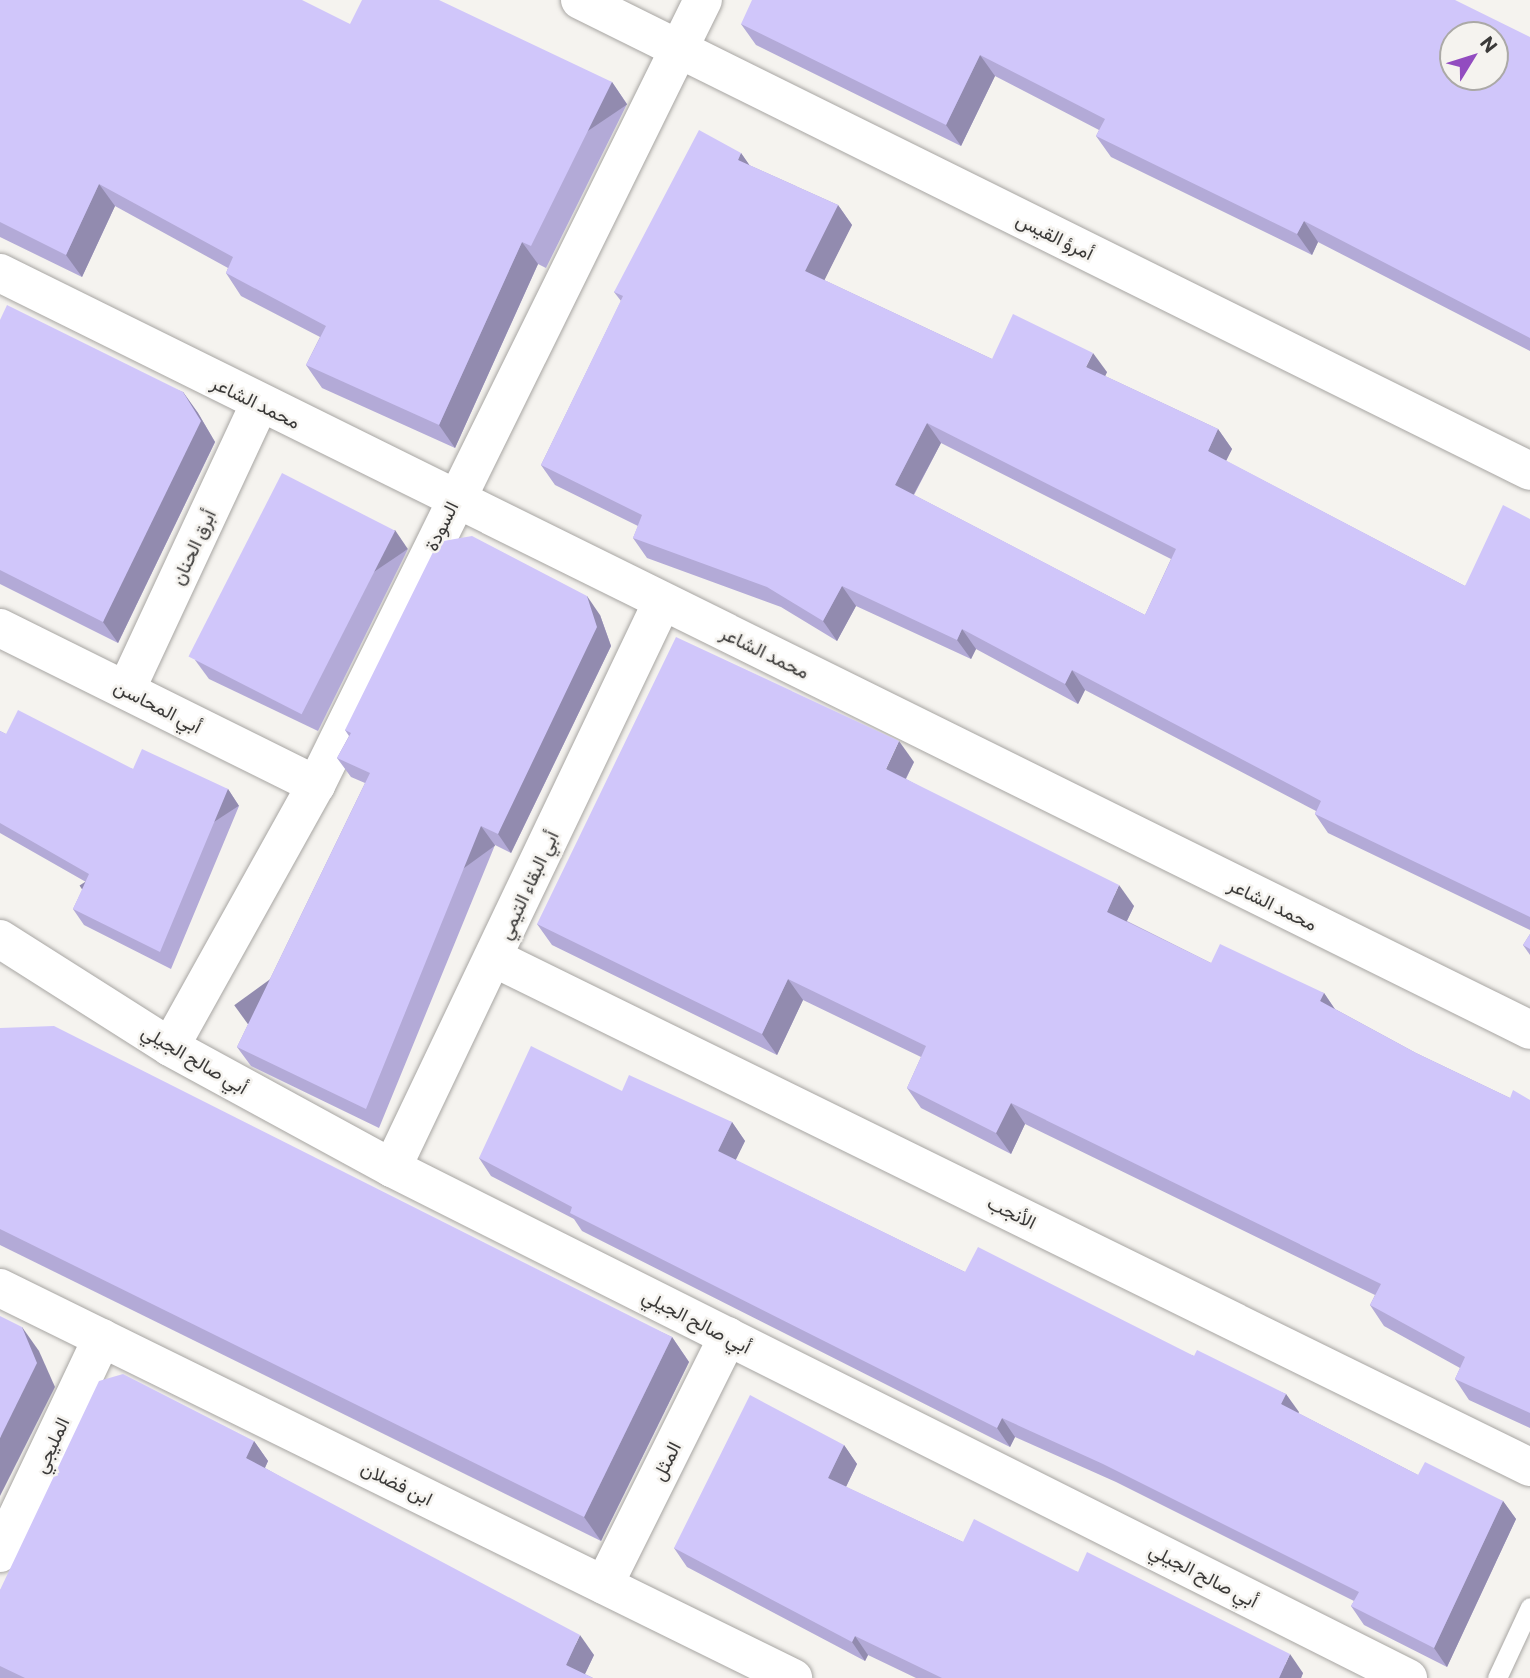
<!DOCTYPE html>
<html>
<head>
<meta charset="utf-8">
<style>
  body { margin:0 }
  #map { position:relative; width:1530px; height:1678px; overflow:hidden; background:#f5f3ef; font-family:Commissioner,Vazirmatn,sans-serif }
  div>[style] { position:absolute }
  .roads { filter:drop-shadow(0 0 2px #a8a6a3) drop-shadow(0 0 2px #a8a6a3) }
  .service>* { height:19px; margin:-9.5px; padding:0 9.5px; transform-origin:9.5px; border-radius:9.5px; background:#fff }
  .minor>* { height:38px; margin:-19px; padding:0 19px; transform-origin:19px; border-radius:19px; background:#fff }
  .wall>* { inset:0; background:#b3aad7 }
  .shaded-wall>* { inset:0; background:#928baf; transform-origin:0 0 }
  .building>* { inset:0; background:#d0c6fa; transform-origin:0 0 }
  span { translate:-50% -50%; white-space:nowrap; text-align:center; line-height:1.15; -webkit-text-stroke:5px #f5f3ef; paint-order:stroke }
  .street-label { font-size:19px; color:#3b3a39 }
  .north { position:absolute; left:1439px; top:21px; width:70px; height:70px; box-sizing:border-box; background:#f5f3ef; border:2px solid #aba9a6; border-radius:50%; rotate:52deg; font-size:19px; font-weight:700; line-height:28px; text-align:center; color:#3b3a39 }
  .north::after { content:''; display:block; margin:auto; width:24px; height:32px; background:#924cc0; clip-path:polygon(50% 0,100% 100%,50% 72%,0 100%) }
</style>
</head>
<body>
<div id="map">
  <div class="roads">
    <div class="service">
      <div style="left:1497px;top:1678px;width:78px;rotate:-65.1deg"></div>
    </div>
    <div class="minor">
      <div style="left:580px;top:0;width:1060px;rotate:26.37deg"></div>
      <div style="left:0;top:273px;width:1707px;rotate:26.32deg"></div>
      <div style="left:0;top:628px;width:353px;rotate:26.4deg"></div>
      <div style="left:126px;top:690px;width:315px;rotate:-65deg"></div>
      <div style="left:0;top:939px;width:201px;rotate:32.4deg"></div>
      <div style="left:170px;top:1047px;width:253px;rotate:28.6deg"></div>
      <div style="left:392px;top:1168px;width:1137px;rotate:26.66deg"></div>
      <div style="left:494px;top:958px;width:1154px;rotate:26.17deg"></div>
      <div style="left:170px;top:1047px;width:300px;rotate:-60.9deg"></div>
      <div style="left:316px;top:785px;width:875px;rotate:-63.76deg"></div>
      <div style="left:392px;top:1168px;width:627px;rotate:-64.5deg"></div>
      <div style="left:0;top:1288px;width:884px;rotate:26.19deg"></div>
      <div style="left:0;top:1553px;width:238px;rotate:-64.6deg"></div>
      <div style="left:604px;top:1585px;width:278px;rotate:-63.5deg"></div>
    </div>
  </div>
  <div class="wall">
    <div style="clip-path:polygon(0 0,350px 24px,612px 82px,627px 104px,546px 268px,538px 264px,455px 448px,322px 388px,306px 365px,320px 337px,241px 296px,226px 273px,228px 268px,115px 206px,82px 277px,0 237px)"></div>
    <div style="clip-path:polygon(741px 24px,1530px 37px,1530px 351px,1318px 242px,1312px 255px,1111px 157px,1096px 136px,1099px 130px,995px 76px,961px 146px,756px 45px)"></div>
    <div style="clip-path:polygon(evenodd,741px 153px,749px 165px,838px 205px,852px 225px,824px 280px,992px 359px,1107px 372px,1105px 376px,1218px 429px,1232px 449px,1226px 461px,1465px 586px,1530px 519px,1530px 930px,1328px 833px,1315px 814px,1316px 811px,1085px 690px,1078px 704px,976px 649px,971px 659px,856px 606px,837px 641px,781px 607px,647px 558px,633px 538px,638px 526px,555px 485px,541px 465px,621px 301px,614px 292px,741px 153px,941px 443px,1171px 559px,1145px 615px,914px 495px,941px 443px)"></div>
    <div style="clip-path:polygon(0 320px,183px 392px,198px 413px,215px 442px,118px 643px,0 584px)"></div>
    <div style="clip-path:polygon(408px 549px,318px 731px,209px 679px,195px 660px)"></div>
    <div style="clip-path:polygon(600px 615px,611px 646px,511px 853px,495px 845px,379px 1128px,251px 1066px,237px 1047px,365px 783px,351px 777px,337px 758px,349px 736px,345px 730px)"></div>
    <div style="clip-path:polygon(0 731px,6px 734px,133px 769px,228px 789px,239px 806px,171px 969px,84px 925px,73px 909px,86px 882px,0 833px)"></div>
    <div style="clip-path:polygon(914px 762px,906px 779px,1134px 906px,1127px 921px,1211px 963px,1324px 993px,1335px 1009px,1416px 1053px,1510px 1098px,1530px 1100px,1530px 1428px,1469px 1400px,1455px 1379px,1460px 1368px,1384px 1326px,1370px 1305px,1375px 1295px,1025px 1124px,1011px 1154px,921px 1108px,907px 1088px,921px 1057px,803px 1000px,777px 1055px,552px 945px,537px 924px)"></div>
    <div style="clip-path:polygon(1530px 934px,1530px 955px,1523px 945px)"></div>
    <div style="clip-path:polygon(0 1028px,672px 1337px,689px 1362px,601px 1541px,0 1245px)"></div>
    <div style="clip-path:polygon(622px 1091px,732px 1122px,745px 1141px,735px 1160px,965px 1272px,1194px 1356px,1286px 1394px,1298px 1413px,1418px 1475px,1503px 1501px,1516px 1519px,1447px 1667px,1364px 1625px,1351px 1606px,1354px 1601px,1116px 1482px,1015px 1437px,1010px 1447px,582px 1231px,574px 1219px,491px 1176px,479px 1158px)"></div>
    <div style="clip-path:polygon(254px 1441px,268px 1461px,265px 1468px,594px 1655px,585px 1674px,593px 1678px,0 1678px,0 1590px)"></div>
    <div style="clip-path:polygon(844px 1445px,857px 1464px,846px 1487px,963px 1542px,1078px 1572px,1303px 1673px,1301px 1678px,916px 1678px,868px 1655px,865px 1661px,687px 1567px,674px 1548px)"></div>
  </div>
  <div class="shaded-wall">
    <div style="clip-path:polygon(980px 55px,995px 76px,961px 146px,946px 125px)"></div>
    <div style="left:612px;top:82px;width:27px;height:183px;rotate:56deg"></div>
    <div style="clip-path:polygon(741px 153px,755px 173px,738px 160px)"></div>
    <div style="clip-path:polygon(99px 184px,115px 206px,82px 277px,66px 255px)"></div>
    <div style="clip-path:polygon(838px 205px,852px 225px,819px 291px,805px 271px)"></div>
    <div style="clip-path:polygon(1304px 221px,1318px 242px,1312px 255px,1297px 234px)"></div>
    <div style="clip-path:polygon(522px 242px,538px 264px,455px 448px,439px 425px)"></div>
    <div style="clip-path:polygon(1093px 353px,1107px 372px,1100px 387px,1086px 367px)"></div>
    <div style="clip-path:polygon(183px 392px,198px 413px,215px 442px,118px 643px,103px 622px)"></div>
    <div style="clip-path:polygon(927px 423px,941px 443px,908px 505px,895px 485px)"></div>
    <div style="clip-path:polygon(1218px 429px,1232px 449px,1221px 471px,1208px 451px)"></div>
    <div style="left:395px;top:530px;width:23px;height:203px;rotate:56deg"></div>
    <div style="clip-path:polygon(842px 586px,856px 606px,837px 641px,823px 621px)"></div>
    <div style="clip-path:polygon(587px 596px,600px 615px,611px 646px,511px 853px,498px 834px)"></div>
    <div style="clip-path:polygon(962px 629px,976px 649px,971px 659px,957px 640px)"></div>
    <div style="clip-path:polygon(1072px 670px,1085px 690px,1078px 704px,1065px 684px)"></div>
    <div style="clip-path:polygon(899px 741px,914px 762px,900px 790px,886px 769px)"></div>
    <div style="left:228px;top:789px;width:20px;height:177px;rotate:57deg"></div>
    <div style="left:481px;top:826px;width:24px;height:305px;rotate:54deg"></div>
    <div style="clip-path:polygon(1119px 885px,1134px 906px,1121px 933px,1107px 912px)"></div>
    <div style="clip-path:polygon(788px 979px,803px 1000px,777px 1055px,762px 1034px)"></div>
    <div style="clip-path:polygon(1324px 993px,1338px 1014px,1320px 1001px)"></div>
    <div style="clip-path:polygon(1011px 1103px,1025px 1124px,1011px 1154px,996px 1133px)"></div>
    <div style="clip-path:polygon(732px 1122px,745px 1141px,731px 1170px,718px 1151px)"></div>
    <div style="clip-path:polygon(22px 1327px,39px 1351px,55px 1387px,0 1496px,0 1438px)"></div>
    <div style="clip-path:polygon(672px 1337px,689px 1362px,601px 1541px,584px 1517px)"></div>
    <div style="clip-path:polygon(1286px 1394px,1299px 1412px,1294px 1422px,1281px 1404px)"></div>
    <div style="clip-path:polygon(1002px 1418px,1015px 1437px,1010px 1447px,997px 1428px)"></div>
    <div style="clip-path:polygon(254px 1441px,268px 1461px,260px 1478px,246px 1458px)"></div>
    <div style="clip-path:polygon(844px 1445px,857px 1464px,841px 1497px,828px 1478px)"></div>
    <div style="clip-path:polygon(1503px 1501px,1516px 1519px,1447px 1667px,1434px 1648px)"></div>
    <div style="clip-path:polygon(580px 1635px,594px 1655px,583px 1678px,566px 1665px)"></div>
    <div style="clip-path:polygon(855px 1636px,868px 1655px,865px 1661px,852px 1642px)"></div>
    <div style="clip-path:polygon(1290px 1654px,1303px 1673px,1301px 1678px,1279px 1678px)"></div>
  </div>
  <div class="building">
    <div style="clip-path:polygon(0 0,302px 0,350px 24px,362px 0,439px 0,612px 82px,531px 246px,522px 242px,439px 425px,306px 365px,326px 326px,226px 273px,233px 257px,99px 184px,66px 255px,0 222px)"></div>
    <div style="clip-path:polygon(evenodd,752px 0,1455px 0,1530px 37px,1530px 338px,1304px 221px,1297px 234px,1096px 136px,1105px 119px,980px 55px,946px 125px,741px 24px,752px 0,1453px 35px,1495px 35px,1495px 77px,1453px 77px,1453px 35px)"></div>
    <div style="clip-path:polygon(evenodd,699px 130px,741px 153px,738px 160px,838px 205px,805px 271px,992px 359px,1013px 314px,1093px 353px,1086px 367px,1218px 429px,1208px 451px,1465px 586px,1503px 505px,1530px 519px,1530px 917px,1315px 814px,1321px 801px,1072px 670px,1065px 684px,962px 629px,957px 640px,842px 586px,823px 621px,767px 587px,633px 538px,642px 515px,541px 465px,623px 296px,614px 292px,699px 130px,927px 423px,1176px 549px,1145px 615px,895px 485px,927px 423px)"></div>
    <div style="clip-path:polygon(7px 305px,183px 392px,201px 421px,103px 622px,0 570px,0 320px)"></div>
    <div style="left:282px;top:473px;width:127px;height:206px;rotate:27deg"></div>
    <div style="clip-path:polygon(472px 536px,587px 596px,597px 627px,498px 834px,481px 826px,366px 1109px,237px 1047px,370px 773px,337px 758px,351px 733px,345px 730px,438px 542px)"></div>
    <div style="clip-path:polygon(676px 637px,899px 741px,886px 769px,1119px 885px,1107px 912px,1211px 963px,1220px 944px,1324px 993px,1320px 1001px,1416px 1053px,1510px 1098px,1513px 1090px,1530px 1100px,1530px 1413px,1455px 1379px,1465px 1357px,1370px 1305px,1381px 1284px,1011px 1103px,996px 1133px,907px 1088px,926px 1046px,788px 979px,762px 1034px,537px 924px)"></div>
    <div style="clip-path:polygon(18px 710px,133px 769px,142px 749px,228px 789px,160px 952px,73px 909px,89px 874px,0 823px,0 731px,6px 734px)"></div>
    <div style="clip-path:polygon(1530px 934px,1530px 949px,1523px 945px)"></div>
    <div style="clip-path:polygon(54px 1026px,672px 1337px,584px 1517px,0 1229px,0 1028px)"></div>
    <div style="clip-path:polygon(531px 1046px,622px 1091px,629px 1075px,732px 1122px,718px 1151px,965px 1272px,978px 1247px,1194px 1356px,1197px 1350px,1286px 1394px,1281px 1404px,1418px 1475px,1425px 1462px,1503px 1501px,1434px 1648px,1351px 1606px,1359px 1592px,1103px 1464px,1002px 1418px,997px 1428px,570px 1213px,572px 1207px,479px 1158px)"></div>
    <div style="clip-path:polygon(0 1316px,22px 1327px,37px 1363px,0 1438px)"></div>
    <div style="clip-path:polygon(123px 1374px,254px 1441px,246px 1458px,580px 1635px,566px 1665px,593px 1678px,25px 1678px,0 1666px,0 1590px,99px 1381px)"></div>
    <div style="clip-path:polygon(750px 1395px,844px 1445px,828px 1478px,963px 1542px,974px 1519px,1078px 1572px,1087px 1552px,1290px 1654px,1279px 1678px,942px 1678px,855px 1636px,852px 1642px,674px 1548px)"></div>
  </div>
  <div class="street-label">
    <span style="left:1055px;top:236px;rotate:26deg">أمرؤ القيس</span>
    <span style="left:256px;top:402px;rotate:26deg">محمد الشاعر</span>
    <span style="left:441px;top:526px;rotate:-64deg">السودة</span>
    <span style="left:193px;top:547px;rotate:-65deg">أبرق الحنان</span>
    <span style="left:765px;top:652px;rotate:26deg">محمد الشاعر</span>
    <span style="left:158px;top:706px;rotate:27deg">أبي المحاسن</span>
    <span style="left:528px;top:885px;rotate:-65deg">أبي البقاء التيمي</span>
    <span style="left:1273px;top:904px;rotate:26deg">محمد الشاعر</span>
    <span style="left:195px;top:1059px;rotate:30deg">أبي صالح الجيلي</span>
    <span style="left:1012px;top:1212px;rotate:26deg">الأنجب</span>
    <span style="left:697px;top:1321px;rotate:27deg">أبي صالح الجيلي</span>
    <span style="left:51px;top:1445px;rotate:-65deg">المليجي</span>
    <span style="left:666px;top:1461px;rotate:-63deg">المثل</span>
    <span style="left:397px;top:1483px;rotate:26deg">ابن فضلان</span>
    <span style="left:1204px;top:1575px;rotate:27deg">أبي صالح الجيلي</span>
  </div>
  <div class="north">N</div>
</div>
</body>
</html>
